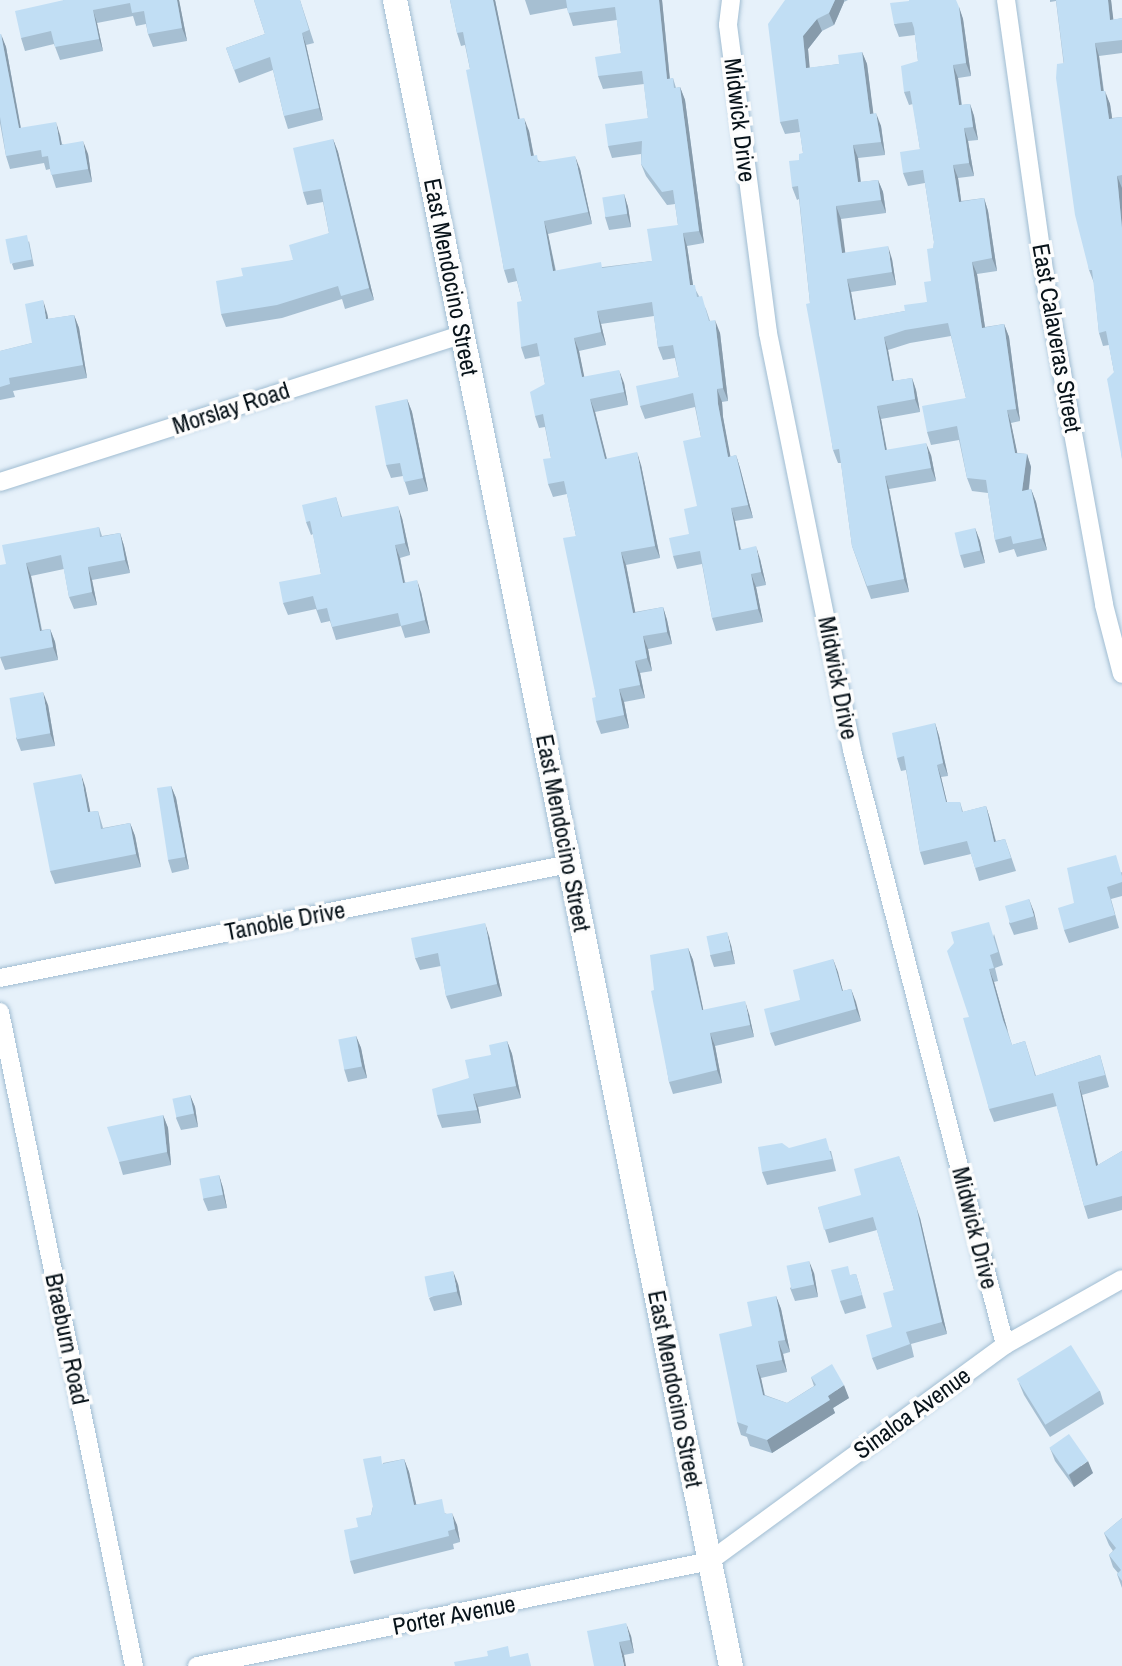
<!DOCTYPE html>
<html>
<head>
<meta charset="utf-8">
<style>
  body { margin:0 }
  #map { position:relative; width:1122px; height:1666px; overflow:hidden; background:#e6f1fa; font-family:"Archivo Narrow",sans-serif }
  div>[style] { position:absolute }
  .roads { filter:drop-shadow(0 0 2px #a1bdd2) drop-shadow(0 0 2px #a1bdd2) }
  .street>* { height:18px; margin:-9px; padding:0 9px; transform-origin:9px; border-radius:9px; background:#fff }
  .secondary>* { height:24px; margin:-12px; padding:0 12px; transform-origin:12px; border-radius:12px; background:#fff }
  .wall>* { inset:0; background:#a6bfd2 }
  .shaded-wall>* { inset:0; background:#879bab }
  .building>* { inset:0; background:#c1def4; transform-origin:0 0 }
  span { translate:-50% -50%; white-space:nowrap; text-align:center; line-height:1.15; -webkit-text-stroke:7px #fdfdfd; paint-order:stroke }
  .street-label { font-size:24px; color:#08131a }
</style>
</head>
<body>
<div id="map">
  <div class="roads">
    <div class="street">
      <div style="left:731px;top:0;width:25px;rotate:97deg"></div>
      <div style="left:728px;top:25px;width:311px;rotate:82.6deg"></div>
      <div style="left:768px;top:333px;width:425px;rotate:78.6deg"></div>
      <div style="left:852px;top:750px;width:614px;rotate:75.58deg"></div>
      <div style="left:1006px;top:0;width:293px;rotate:82deg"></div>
      <div style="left:1047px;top:290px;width:320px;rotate:79.7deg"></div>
      <div style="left:1104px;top:605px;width:71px;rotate:75.4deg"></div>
      <div style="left:0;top:482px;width:486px;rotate:-17.7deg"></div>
      <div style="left:0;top:978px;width:580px;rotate:-11.33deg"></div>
      <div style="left:0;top:1012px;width:668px;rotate:78.42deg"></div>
      <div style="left:197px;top:1666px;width:524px;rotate:-11.57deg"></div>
      <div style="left:710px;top:1561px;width:366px;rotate:-36.2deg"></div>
      <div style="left:1005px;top:1345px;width:134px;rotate:-29.4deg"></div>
    </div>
    <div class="secondary">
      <div style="left:395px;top:0;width:1700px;rotate:78.6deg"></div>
    </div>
  </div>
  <div class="wall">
    <div style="clip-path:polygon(64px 0,179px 0,187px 41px,153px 47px,148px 34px,146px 24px,136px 26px,133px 16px,97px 23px,103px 51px,60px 60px,54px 44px,25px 51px,21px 38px)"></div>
    <div style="clip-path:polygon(254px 0,300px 0,314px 43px,306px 45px,323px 120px,288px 129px,284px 116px,273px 70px,239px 83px,226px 48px,265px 34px)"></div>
    <div style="clip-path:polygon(450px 0,495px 0,520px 119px,529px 131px,534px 156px,539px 161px,580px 169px,592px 224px,548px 234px,556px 271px,603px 267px,652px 261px,678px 225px,675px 204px,667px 205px,646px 176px,641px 164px,641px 154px,612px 158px,608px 146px,648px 118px,644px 84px,603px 89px,598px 76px,621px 53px,617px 20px,573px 26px,567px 8px,530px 15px,525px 0,662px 0,670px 79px,673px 78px,676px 88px,680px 87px,685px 100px,704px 243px,687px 246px,693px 285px,706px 309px,710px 321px,720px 333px,728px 401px,722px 402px,723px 417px,730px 457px,736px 455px,740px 468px,753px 518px,735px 521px,741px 549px,760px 559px,766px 585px,756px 587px,763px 622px,716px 631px,712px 618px,702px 564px,677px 569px,673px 556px,689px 534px,697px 506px,701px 437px,695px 407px,645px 419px,640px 406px,679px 377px,675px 358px,663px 360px,658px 347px,654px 316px,601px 324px,606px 345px,579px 351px,584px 377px,624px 383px,628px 405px,595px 412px,607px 459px,641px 465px,660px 558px,626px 565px,635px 612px,663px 607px,667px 620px,672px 644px,648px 649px,652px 671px,640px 673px,645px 698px,624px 702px,629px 728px,601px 734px,596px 721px,596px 697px,576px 536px,567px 494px,553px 497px,548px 484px,551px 458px,545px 427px,539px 428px,535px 416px,545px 384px,540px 356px,525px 359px,521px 347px,522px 301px,517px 281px,508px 283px,504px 270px,470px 69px,465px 45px,461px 46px,457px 33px)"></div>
    <div style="clip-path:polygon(785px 0,848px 0,844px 2px,834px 25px,822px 31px,808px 49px,809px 68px,839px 64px,862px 52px,867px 64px,873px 113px,881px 126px,885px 155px,858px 158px,861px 182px,878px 180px,883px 192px,886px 213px,841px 219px,842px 234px,845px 253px,892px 259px,896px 285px,851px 292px,856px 320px,905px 311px,927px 302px,931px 281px,934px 242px,925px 183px,908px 186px,903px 173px,920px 149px,913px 104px,909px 105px,904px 92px,918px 61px,915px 35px,899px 37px,894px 24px,959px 7px,963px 19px,971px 76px,958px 78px,962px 105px,970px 104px,974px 116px,978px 140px,968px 141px,974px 176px,958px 178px,961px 201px,984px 198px,988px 211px,997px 271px,977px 274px,985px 327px,1004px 324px,1009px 337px,1020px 421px,1011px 423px,1017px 453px,1027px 454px,1031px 467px,1029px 490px,1031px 489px,1036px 502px,1047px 550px,1017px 557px,1014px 549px,999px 553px,995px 540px,988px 493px,972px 491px,967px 478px,959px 440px,931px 445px,927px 432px,966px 398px,951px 336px,910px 343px,888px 350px,894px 381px,912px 378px,916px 390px,920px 412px,881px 419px,887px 450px,931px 455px,936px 481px,889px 489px,909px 592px,871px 599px,852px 546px,841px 463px,838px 463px,833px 450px,810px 303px,799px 199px,797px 200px,792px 187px,799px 160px,803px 153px,800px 132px,785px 134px,780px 122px)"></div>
    <div style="clip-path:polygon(1050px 0,1111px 0,1113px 20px,1122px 18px,1122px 53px,1099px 56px,1104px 91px,1110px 104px,1112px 118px,1122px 117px,1122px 459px,1114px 372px,1109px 345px,1103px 346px,1099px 333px,1094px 283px,1089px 270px,1056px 1px,1050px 2px)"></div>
    <div style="clip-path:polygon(0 34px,6px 47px,21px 128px,60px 135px,62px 144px,88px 154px,92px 182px,56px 188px,50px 169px,46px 170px,44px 163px,10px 169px,6px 156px,0 123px)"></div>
    <div style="clip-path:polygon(333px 139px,338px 152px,374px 300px,345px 309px,342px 299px,282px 318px,226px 327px,221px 314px,243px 276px,293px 260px,329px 233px,323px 202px,307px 205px,303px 192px)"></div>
    <div style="clip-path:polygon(624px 194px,628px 207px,631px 227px,609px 230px,605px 217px)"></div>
    <div style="clip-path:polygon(29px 241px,34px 266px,14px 270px,12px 264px)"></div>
    <div style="clip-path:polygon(47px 313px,48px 319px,74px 315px,79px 328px,87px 378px,13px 391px,15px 397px,0 400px,0 351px,32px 343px)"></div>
    <div style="clip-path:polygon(407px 399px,412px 412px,428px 491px,409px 495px,403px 476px,391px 478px,386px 465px)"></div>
    <div style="clip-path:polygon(336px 497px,342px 517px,402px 518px,410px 555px,400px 558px,405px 582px,421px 592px,430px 633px,405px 638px,401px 626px,336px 640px,330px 621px,321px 623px,316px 609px,288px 615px,283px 603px,321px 574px,313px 534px,311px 535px,306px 522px)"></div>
    <div style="clip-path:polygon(99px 527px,102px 536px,120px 533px,124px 546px,130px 573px,92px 580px,97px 605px,74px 609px,69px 597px,64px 569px,31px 576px,42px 630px,50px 629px,55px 642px,58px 660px,5px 670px,0 657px,6px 564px)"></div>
    <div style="clip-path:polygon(975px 528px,980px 541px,985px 563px,964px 568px,960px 555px)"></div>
    <div style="clip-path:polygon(48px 705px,55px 746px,21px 751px,16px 738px)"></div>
    <div style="clip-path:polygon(935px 723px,939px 736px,948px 776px,941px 777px,947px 802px,960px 802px,963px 812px,986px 806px,990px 819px,996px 841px,1005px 839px,1016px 871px,979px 881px,971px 854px,924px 865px,920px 852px,906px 770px,901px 771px,897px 758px)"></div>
    <div style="clip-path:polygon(85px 786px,90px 812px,98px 811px,103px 828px,130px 823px,135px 836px,141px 867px,55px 884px,50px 871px)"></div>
    <div style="clip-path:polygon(171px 786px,176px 798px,189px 869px,172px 873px,168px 860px)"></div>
    <div style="clip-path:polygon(1122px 872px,1122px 896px,1111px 899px,1119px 928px,1069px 943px,1064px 930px,1074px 903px)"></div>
    <div style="clip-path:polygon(1029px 899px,1038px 929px,1014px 935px,1009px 923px)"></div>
    <div style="clip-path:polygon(994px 934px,1003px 965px,995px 968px,998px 981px,994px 982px,1008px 1032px,1012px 1045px,1025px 1041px,1036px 1076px,1100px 1055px,1109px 1087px,1082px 1095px,1098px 1165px,1122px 1151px,1122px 1210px,1088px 1219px,1084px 1206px,1057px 1106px,994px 1122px,989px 1109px,969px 1017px)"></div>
    <div style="clip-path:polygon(489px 936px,502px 996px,451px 1009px,446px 996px,441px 966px,420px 970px,415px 958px)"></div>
    <div style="clip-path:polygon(731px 945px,735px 964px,714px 967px,710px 955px)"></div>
    <div style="clip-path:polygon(688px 948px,693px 960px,703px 1010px,749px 1014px,754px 1037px,715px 1046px,722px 1083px,673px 1094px,669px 1082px,654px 990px)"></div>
    <div style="clip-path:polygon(833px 959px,843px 991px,851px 989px,861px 1021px,775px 1046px,770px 1033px,800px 1000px)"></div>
    <div style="clip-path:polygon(356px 1036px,361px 1048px,367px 1078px,348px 1082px,344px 1069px)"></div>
    <div style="clip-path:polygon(507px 1041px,512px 1054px,521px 1098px,478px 1107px,481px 1123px,442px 1128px,437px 1115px,469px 1078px,491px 1055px)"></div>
    <div style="clip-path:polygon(190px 1095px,195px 1107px,198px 1127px,181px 1130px,176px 1118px)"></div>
    <div style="clip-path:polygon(163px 1115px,168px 1128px,171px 1165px,123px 1175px,119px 1162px)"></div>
    <div style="clip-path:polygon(789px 1148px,831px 1151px,836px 1171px,767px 1185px,762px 1172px)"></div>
    <div style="clip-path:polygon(219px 1175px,223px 1188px,227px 1208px,208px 1211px,203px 1199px)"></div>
    <div style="clip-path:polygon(818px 1207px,920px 1218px,947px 1334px,911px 1344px,914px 1357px,877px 1370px,872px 1358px,892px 1327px,894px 1290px,877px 1230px,829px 1243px)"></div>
    <div style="clip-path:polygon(814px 1273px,818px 1297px,795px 1301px,790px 1288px)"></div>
    <div style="clip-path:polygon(856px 1274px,866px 1308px,845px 1314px,840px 1301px,851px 1275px)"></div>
    <div style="clip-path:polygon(458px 1284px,462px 1305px,434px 1311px,429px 1298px)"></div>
    <div style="clip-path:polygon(776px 1296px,781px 1309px,790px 1352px,783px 1354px,787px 1372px,761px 1378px,765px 1395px,787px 1403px,814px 1386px,811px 1377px,849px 1398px,833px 1408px,835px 1413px,772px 1453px,750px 1446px,747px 1437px,741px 1435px,737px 1422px,752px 1326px)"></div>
    <div style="clip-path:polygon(1019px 1383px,1100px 1391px,1104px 1404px,1050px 1437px,1024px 1395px)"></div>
    <div style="clip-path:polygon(1050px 1448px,1093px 1473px,1074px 1487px,1055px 1461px)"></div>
    <div style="clip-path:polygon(404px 1459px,409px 1472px,416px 1504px,447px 1514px,457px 1525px,460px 1542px,453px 1544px,454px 1549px,354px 1574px,350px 1561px,358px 1527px,371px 1515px,383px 1463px)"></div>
    <div style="clip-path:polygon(1122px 1518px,1122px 1588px,1117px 1574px,1118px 1573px,1113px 1567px,1109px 1555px,1113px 1551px,1109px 1545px,1104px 1533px)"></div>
    <div style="clip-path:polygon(587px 1631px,631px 1636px,634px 1653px,624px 1655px)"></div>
  </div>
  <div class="shaded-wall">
    <div style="clip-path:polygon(177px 0,179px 0,187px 41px,182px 28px)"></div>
    <div style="clip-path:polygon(493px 0,495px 0,522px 132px,518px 119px)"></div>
    <div style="clip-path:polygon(659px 0,662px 0,671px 92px,667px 79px)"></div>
    <div style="clip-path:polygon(835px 0,844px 0,844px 2px,834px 25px,829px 13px)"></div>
    <div style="clip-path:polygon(1108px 0,1111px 0,1115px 33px,1110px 20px)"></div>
    <div style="clip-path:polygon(959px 7px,963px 19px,971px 76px,966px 63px)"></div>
    <div style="clip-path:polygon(93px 10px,97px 23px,103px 51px,99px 39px)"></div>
    <div style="clip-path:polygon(817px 19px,822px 31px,808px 49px,811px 81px,806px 68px,803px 36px)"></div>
    <div style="clip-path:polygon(302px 33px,306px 45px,323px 120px,319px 108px)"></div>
    <div style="clip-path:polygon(1px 34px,6px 47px,23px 141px,19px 128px)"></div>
    <div style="clip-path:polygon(1095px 43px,1099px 56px,1105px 104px,1101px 91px)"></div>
    <div style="clip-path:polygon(862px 52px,867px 64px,875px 126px,870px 114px)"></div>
    <div style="clip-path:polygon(953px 65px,958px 78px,963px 118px,959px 105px)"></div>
    <div style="clip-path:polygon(680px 87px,685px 100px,704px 243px,699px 231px)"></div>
    <div style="clip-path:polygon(1105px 91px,1110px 104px,1114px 131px,1109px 119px)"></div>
    <div style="clip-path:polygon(970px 104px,974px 116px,978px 140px,973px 127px)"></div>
    <div style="clip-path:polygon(876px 113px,881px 126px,885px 155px,881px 142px)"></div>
    <div style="clip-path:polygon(524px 118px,529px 131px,536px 169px,531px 156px)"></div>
    <div style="clip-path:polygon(56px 122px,60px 135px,64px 158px,60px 145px)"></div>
    <div style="clip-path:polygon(964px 128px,968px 141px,974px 176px,969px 163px)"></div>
    <div style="clip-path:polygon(333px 139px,338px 152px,374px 300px,369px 288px)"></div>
    <div style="clip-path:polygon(83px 141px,88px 154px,92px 182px,88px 169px)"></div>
    <div style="clip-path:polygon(853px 145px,858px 158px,862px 195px,858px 182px)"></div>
    <div style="clip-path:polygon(575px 156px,580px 169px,592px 224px,588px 212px)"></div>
    <div style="clip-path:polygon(953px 165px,958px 178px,963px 214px,959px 202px)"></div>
    <div style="clip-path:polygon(1117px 176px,1122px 188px,1122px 229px)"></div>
    <div style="clip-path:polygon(878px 180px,883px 192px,886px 213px,881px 200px)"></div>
    <div style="clip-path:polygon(624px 194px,628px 207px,631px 227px,627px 214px)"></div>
    <div style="clip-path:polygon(984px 198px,988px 211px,997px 271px,992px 258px)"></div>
    <div style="clip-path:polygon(836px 206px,841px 219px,847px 266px,842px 253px)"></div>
    <div style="clip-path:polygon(544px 221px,548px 234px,558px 284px,553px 271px)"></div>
    <div style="clip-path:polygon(683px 233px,687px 246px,695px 298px,690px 285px)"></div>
    <div style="clip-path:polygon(888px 246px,892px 259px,896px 285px,892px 272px)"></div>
    <div style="clip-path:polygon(972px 262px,977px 274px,987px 341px,982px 328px)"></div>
    <div style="clip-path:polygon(847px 279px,851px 292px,858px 333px,854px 320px)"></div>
    <div style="clip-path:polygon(43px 300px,47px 313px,51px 332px,46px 319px)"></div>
    <div style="clip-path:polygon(597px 311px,601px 324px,606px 345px,601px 332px)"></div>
    <div style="clip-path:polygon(74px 315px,79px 328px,87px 378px,83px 365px)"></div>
    <div style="clip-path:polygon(715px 320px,720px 333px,728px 401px,723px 388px)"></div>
    <div style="clip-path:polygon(1004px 324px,1009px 337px,1020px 421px,1016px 409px)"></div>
    <div style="clip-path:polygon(884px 337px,888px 350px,896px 394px,892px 381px)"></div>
    <div style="clip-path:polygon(574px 338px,579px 351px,587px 390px,582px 377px)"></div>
    <div style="clip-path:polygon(619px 370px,624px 383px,628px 405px,624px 392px)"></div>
    <div style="clip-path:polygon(912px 378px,916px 390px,920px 412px,915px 399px)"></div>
    <div style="clip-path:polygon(717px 389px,722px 402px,723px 417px,733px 470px,728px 457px,718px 404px)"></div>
    <div style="clip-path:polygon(407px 399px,412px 412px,428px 491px,423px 478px)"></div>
    <div style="clip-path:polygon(590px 399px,595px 412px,610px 472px,605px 459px)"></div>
    <div style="clip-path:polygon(877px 406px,881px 419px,889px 463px,885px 450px)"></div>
    <div style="clip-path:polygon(1007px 410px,1011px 423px,1020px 466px,1015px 453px)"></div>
    <div style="clip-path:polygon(926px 443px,931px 455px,936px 481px,931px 468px)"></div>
    <div style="clip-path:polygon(637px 452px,641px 465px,660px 558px,655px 546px)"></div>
    <div style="clip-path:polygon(1027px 454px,1031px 467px,1027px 504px,1022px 491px)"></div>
    <div style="clip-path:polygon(736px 455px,740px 468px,753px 518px,748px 505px)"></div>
    <div style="clip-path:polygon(885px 476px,889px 489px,909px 592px,904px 579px)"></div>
    <div style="clip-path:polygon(1031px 489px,1036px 502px,1047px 550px,1042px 538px)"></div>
    <div style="clip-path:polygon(398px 506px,402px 518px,410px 555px,405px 543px)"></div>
    <div style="clip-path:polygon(731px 508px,735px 521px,743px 562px,739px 550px)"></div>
    <div style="clip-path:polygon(975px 528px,980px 541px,985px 563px,980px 550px)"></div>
    <div style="clip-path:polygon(120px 533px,124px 546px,130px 573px,125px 560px)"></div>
    <div style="clip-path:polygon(395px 545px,400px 558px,407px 595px,403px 583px)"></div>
    <div style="clip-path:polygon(756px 546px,760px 559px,766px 585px,761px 572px)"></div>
    <div style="clip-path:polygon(621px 552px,626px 565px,638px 626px,633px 613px)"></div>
    <div style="clip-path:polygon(26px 563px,31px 576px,44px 644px,40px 631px)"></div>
    <div style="clip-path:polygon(88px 567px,92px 580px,97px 605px,92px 592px)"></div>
    <div style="clip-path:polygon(751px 574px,756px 587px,763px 622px,758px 609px)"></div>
    <div style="clip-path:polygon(417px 580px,421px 592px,430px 633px,425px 620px)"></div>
    <div style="clip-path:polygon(663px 607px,667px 620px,672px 644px,667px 632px)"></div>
    <div style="clip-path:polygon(50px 629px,55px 642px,58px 660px,53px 647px)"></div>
    <div style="clip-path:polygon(643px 636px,648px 649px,652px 671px,647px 658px)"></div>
    <div style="clip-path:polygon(635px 661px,640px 673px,645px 698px,640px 685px)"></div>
    <div style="clip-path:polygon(619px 689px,624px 702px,629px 728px,624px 715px)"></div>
    <div style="clip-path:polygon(43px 692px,48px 705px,55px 746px,50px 733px)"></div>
    <div style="clip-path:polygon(935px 723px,939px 736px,948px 776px,943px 763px)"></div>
    <div style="clip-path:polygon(937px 765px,941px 777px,950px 815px,946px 802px)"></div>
    <div style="clip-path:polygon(81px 774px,85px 786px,93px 825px,88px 812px)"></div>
    <div style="clip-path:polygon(171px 786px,176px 798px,189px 869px,185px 857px)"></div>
    <div style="clip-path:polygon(986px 806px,990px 819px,999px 855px,994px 842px)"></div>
    <div style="clip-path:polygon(130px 823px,135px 836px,141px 867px,136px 854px)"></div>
    <div style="clip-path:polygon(1029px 899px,1034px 912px,1038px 929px,1034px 916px)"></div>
    <div style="clip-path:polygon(485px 923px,489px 936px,502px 996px,497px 984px)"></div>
    <div style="clip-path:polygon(727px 932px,731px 945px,735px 964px,731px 951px)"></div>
    <div style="clip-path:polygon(688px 948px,693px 960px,706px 1023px,702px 1010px)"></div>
    <div style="clip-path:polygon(833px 959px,838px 972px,846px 1004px,842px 991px)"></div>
    <div style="clip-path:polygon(989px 969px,994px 982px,1008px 1032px,1003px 1020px)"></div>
    <div style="clip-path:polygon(851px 989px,856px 1002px,861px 1021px,856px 1009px)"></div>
    <div style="clip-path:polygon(745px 1001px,749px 1014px,754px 1037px,750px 1025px)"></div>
    <div style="clip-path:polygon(710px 1033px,715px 1046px,722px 1083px,717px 1070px)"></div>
    <div style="clip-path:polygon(356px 1036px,361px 1048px,367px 1078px,362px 1066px)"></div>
    <div style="clip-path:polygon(507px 1041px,512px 1054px,521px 1098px,516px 1086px)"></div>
    <div style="clip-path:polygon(1078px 1082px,1082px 1095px,1101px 1179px,1096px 1166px)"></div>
    <div style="clip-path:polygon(473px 1094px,478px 1107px,481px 1123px,477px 1110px)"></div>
    <div style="clip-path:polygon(190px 1095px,195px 1107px,198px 1127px,194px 1114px)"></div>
    <div style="clip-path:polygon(163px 1115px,168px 1128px,171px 1165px,167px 1152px)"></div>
    <div style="clip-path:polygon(899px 1156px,920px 1218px,947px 1334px,942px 1322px)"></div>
    <div style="clip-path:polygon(219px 1175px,223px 1188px,227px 1208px,223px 1195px)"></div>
    <div style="clip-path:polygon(809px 1261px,814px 1273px,818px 1297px,814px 1284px)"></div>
    <div style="clip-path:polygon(453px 1271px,458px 1284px,462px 1305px,457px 1292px)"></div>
    <div style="clip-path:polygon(776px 1296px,781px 1309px,790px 1352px,785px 1340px)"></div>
    <div style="clip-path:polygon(778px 1341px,783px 1354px,787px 1372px,782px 1360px)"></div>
    <div style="clip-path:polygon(756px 1365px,761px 1378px,767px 1408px,763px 1395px)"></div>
    <div style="clip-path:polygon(844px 1385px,849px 1398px,833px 1408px,835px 1413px,772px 1453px,767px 1440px,828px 1396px)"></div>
    <div style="clip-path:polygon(404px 1459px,409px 1472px,419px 1517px,414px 1505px)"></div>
    <div style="clip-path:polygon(1088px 1461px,1093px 1473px,1074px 1487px,1069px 1475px)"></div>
    <div style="clip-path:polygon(452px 1513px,457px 1525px,460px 1542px,455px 1529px)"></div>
    <div style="clip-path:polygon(626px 1623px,631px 1636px,634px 1653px,630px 1640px)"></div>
    <div style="clip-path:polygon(619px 1642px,624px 1655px,626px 1666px,624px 1666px)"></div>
  </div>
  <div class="building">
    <div style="clip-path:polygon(64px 0,177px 0,182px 28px,148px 34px,144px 11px,132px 13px,130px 3px,93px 10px,99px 39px,55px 47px,51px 31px,21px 38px,15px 11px)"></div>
    <div style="clip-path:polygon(254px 0,300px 0,309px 30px,302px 33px,319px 108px,284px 116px,270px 57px,234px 70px,226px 48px,265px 34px)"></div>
    <div style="clip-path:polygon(450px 0,493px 0,518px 119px,524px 118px,531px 156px,537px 155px,538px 162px,575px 156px,588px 212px,544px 221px,553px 271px,601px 262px,602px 268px,652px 261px,647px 229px,678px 225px,673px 190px,662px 192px,641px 164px,642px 141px,608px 146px,605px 124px,648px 118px,642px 71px,598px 76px,595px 57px,621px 53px,615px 7px,568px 13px,566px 0,659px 0,667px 79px,673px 78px,674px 88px,680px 87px,699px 231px,683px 233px,690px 285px,695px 285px,697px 297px,702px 296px,709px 321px,715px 320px,723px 388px,717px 389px,718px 404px,728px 457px,736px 455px,748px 505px,731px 508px,739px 550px,756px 546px,761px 572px,751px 574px,758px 609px,712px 618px,700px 551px,673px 556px,669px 538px,689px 534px,684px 509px,697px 506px,683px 441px,701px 437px,693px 393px,640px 406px,636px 386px,679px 377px,673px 345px,658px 347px,652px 302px,597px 311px,601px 332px,574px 338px,582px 377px,619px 370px,624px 392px,590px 399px,605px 459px,637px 452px,655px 546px,621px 552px,633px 613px,663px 607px,667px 632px,643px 636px,647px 658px,635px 661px,640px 685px,619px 689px,624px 715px,596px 721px,592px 698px,596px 697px,563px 538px,576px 536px,564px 481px,548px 484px,543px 459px,551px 458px,543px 414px,535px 416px,530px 392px,545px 384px,537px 343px,521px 347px,517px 302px,522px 301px,514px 268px,504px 270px,466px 70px,470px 69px,463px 32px,457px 33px)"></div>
    <div style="clip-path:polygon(785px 0,835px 0,829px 13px,817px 19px,803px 36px,806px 68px,839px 64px,838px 55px,862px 52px,870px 114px,876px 113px,881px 142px,853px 145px,858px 182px,878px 180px,881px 200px,836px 206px,837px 221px,842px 253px,888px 246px,892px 272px,847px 279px,854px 320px,905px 311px,904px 305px,927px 302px,924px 282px,931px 281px,927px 249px,933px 248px,934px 242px,923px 170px,903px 173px,900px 152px,920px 149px,910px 91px,904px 92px,901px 66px,918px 61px,914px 28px,912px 22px,894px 24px,890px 3px,909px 1px,909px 0,956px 0,959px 7px,966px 63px,953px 65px,959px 105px,970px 104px,973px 127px,964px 128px,969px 163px,953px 165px,959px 202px,984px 198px,992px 258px,972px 262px,982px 328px,1004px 324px,1016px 409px,1007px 410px,1015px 453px,1027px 454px,1022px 491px,1031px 489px,1042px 538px,1013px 544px,1011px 536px,995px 540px,986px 480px,967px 478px,957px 426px,927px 432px,922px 406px,966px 398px,948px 323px,905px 330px,884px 337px,892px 381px,912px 378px,915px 399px,877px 406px,885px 450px,926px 443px,931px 468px,885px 476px,904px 579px,867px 586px,852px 546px,839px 449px,833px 450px,806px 304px,810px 303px,798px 186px,792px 187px,789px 161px,799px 160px,799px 154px,803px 153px,798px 119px,780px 122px,768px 24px)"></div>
    <div style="clip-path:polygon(1056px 0,1108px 0,1110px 20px,1122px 18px,1122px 40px,1095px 43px,1101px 91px,1105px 91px,1109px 119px,1122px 117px,1122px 175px,1117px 176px,1122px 228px,1122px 459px,1107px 379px,1114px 372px,1106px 331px,1099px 333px,1092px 270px,1089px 270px,1075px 215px,1056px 78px,1057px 64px,1064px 63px)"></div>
    <div style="clip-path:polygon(0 34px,1px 34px,19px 128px,56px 122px,60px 145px,83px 141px,88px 169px,51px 175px,48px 156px,42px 157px,41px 150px,6px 156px,0 117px)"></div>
    <div style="clip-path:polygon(333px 139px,369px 288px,341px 296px,338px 286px,277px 305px,221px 314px,216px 281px,243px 276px,241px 268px,293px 260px,289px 245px,329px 233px,321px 189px,303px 192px,293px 148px)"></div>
    <div style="left:624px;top:194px;width:20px;height:22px;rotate:81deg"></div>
    <div style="left:27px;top:235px;width:25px;height:22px;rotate:79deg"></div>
    <div style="clip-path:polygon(43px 300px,46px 319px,74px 315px,83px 365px,9px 378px,10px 384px,0 387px,0 351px,32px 343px,25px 304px)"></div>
    <div style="clip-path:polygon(407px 399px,423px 478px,404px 482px,400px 463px,386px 465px,375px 406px)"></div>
    <div style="clip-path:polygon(336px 497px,341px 517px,398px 506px,405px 543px,395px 545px,403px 583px,417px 580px,425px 620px,401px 626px,398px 613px,332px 627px,327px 608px,317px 610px,313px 596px,283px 603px,279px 582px,321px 574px,310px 521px,306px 522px,302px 505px)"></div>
    <div style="clip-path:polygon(99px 527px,100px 537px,120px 533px,125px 560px,88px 567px,92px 592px,69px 597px,61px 555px,26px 563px,40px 631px,50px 629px,53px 647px,0 657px,0 565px,6px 564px,2px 545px)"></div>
    <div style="left:975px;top:528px;width:23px;height:21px;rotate:77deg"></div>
    <div style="left:43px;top:692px;width:42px;height:34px;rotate:80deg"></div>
    <div style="clip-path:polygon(935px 723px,943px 763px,937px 765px,946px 802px,960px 802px,962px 812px,986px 806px,994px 842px,1005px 839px,1011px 858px,975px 868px,967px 841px,920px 852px,904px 756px,897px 758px,892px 733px)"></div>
    <div style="clip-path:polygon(81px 774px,88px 812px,98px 811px,101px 829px,130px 823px,136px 854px,50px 871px,33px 783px)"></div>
    <div style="clip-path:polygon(171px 786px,185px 857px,168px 860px,157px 788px)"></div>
    <div style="clip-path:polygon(1116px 855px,1122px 876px,1122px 882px,1107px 887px,1115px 915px,1064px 930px,1058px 908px,1074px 903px,1067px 868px)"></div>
    <div style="left:1029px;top:899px;width:18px;height:25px;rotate:74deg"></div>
    <div style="clip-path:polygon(989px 922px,998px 952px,990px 955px,994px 968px,989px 969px,1003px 1020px,1012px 1045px,1025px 1041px,1035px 1076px,1100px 1055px,1105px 1075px,1078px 1082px,1096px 1166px,1122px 1151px,1122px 1196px,1084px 1206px,1053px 1093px,989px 1109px,963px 1018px,969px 1017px,947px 951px,954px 943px,951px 932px)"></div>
    <div style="clip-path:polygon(485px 923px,497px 984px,446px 996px,438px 953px,415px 958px,411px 938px)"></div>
    <div style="left:727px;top:932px;width:19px;height:21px;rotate:78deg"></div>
    <div style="clip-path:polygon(688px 948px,702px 1010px,745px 1001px,750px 1025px,710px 1033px,717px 1070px,669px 1082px,651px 991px,654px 990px,650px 955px)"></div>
    <div style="clip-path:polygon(833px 959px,842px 991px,851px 989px,856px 1009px,770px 1033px,764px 1009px,800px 1000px,793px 970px)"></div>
    <div style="left:356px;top:1036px;width:31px;height:18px;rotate:79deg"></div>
    <div style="clip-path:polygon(507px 1041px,516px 1086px,473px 1094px,477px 1110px,437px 1115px,432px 1089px,469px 1078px,465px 1060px,491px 1055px,489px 1045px)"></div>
    <div style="left:190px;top:1095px;width:19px;height:18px;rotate:78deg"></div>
    <div style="clip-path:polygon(163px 1115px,167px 1152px,119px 1162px,107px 1127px)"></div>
    <div style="clip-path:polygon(826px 1138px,832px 1159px,762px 1172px,758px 1147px,782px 1143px,789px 1148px)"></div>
    <div style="clip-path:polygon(899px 1156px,916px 1205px,942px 1322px,906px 1332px,910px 1344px,872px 1358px,866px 1335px,892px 1327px,883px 1293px,894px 1290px,873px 1217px,824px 1230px,818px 1207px,861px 1195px,854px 1169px)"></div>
    <div style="left:219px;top:1175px;width:20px;height:20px;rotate:79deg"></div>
    <div style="left:809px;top:1261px;width:24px;height:23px;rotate:78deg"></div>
    <div style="clip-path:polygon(848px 1266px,850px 1275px,856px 1274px,862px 1295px,840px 1301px,831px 1270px)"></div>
    <div style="left:453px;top:1271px;width:21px;height:29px;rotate:79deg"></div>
    <div style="clip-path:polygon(776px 1296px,785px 1340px,778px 1341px,782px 1360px,756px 1365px,763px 1395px,787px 1403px,816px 1385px,811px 1377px,832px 1364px,844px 1385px,828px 1396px,830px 1400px,767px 1440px,746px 1433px,748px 1426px,737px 1422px,719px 1334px,752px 1326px,747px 1302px)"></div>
    <div style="left:1071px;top:1345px;width:54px;height:64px;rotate:58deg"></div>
    <div style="left:1069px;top:1434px;width:33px;height:24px;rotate:55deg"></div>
    <div style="clip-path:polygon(381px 1456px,382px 1464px,404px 1459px,414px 1505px,442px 1499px,445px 1514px,452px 1513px,455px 1529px,448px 1531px,449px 1536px,350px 1561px,344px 1530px,358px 1527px,356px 1518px,371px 1515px,373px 1507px,363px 1459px)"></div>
    <div style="clip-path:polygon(1122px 1518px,1122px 1581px,1117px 1574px,1121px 1570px,1109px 1555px,1116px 1548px,1104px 1533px)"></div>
    <div style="clip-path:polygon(626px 1623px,630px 1640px,619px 1642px,624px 1666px,594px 1666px,587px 1631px)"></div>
    <div style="clip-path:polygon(508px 1646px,510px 1657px,528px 1653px,531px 1666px,455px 1666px,454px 1662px,488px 1656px,487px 1651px)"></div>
  </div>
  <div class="street-label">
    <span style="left:740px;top:120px;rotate:83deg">Midwick Drive</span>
    <span style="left:451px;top:277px;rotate:79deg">East Mendocino Street</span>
    <span style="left:1057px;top:338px;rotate:80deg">East Calaveras Street</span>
    <span style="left:231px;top:408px;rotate:-18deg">Morslay Road</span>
    <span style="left:838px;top:678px;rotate:79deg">Midwick Drive</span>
    <span style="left:563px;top:833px;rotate:79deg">East Mendocino Street</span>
    <span style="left:285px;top:921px;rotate:-11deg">Tanoble Drive</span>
    <span style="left:975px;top:1228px;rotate:76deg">Midwick Drive</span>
    <span style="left:67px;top:1339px;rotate:78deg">Braeburn Road</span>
    <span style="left:675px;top:1389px;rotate:79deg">East Mendocino Street</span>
    <span style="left:912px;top:1413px;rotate:-36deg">Sinaloa Avenue</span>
    <span style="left:454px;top:1615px;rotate:-11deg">Porter Avenue</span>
  </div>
</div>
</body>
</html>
